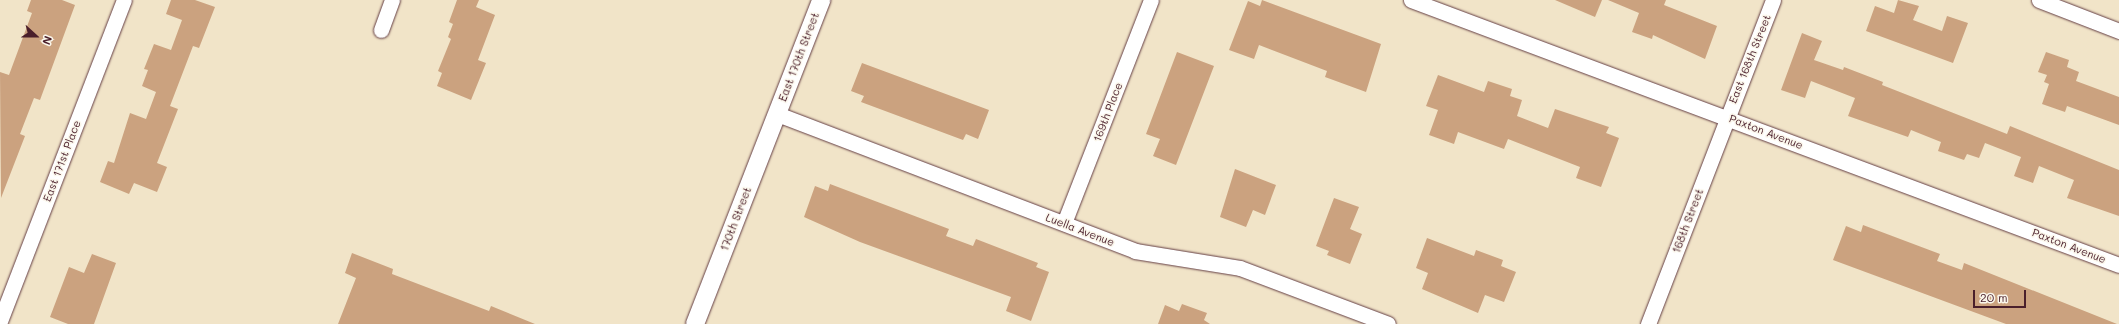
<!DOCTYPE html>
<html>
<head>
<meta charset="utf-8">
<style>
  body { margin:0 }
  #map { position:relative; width:2119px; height:324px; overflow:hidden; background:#f1e4c8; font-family:Mali,sans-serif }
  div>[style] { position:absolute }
  .building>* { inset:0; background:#cba27f }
  .roads { filter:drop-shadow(0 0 1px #633d43) drop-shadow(0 0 1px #633d43) }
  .minor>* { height:15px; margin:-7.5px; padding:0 7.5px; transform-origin:7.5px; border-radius:7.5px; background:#fff }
  .tertiary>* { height:18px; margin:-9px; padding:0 9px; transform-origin:9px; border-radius:9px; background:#fff }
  span { translate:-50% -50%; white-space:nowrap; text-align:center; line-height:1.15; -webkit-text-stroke:3px #fbf7ec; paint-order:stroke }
  .street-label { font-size:11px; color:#4a1f2b }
  .north { position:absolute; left:16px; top:16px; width:40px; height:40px; -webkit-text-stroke:3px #fbf7ec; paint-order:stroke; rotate:111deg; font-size:11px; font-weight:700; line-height:16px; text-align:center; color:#4a1f2b }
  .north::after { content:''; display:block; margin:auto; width:14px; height:18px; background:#4a1f2b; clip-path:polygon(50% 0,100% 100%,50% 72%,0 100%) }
  .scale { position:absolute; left:1973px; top:290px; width:53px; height:18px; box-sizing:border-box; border:2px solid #4a1f2b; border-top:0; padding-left:5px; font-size:12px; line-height:14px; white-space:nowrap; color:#4a1f2b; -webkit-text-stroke:3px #fbf7ec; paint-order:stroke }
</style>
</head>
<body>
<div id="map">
  <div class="building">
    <div style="clip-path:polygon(31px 0,62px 0,75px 5px,40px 100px,34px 98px,20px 134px,25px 136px,1px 198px,0 72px,9px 75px,32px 13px,27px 11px)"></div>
    <div style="clip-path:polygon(171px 0,195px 0,215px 7px,199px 48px,193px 46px,170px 106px,178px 109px,157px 163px,167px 167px,157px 192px,134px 183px,129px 194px,100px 182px,108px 161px,114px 163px,130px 113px,146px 119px,156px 92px,142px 86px,148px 70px,144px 69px,154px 44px,171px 50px,182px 20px,166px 14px)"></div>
    <div style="clip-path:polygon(457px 0,479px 0,476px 7px,495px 15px,478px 60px,486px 63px,471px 100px,437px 86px,442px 73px,438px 71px,451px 39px,448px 37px,453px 24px,449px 22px)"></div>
    <div style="clip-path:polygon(1262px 0,1381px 44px,1366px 92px,1325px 77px,1327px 71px,1259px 45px,1254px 59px,1229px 50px,1248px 1px,1260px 6px)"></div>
    <div style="clip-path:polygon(1555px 0,1602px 0,1595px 17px)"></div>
    <div style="clip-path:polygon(1608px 0,1666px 0,1664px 5px,1717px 26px,1705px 59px,1653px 35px,1652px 39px,1632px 32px,1639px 13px)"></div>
    <div style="clip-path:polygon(1898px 0,1919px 6px,1913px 20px,1942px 31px,1947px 16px,1968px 23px,1953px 63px,1866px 31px,1875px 6px,1894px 13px)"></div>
    <div style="clip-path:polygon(1802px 33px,1822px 41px,1814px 60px,1843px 70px,1844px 67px,1883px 82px,1882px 85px,2007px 134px,2010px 126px,2119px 170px,2119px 216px,2067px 198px,2074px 180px,2039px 166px,2033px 183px,2014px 176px,2021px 157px,1985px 143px,1979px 158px,1967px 154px,1964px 160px,1938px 151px,1941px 142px,1911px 130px,1908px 137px,1848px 116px,1855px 98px,1811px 81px,1805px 98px,1781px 90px)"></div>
    <div style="clip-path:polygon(1177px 52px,1214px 66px,1176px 165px,1153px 156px,1160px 139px,1146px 134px)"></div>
    <div style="clip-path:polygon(2046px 52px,2069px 60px,2067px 67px,2079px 72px,2076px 81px,2119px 97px,2119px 125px,2067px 106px,2065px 112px,2042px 104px,2049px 84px,2044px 82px,2047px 75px,2038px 72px)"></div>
    <div style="clip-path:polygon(862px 63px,989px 110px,978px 139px,966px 134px,963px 140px,861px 102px,864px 96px,851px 91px)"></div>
    <div style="clip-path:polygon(1438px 75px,1484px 92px,1488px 81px,1512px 89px,1510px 96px,1522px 100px,1517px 116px,1548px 128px,1555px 109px,1609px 127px,1606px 133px,1619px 138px,1601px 187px,1576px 178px,1580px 167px,1508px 139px,1504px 149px,1458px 132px,1454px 144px,1429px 135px,1438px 110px,1426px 106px)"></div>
    <div style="clip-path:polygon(1235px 169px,1276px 185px,1265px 215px,1253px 210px,1246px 227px,1220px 217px)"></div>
    <div style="clip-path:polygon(830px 184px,949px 229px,946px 236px,973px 246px,976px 239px,1038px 263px,1036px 267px,1049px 272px,1031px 321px,1006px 311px,1011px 297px,860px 242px,804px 217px,815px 186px,828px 191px)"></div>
    <div style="clip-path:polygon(1334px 198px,1359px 207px,1350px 229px,1362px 234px,1350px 264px,1327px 255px,1329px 251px,1316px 246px)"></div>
    <div style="clip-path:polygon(1863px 225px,1940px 254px,1937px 261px,1962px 270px,1964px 263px,2117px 324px,2006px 324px,1833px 260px,1846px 226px,1861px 232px)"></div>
    <div style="clip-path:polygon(1427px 238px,1474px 256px,1476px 250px,1503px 260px,1501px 266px,1516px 272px,1504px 302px,1485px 295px,1478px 313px,1422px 289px,1428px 273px,1416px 268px)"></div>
    <div style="clip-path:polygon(352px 253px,393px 269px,392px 274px,489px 311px,491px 306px,535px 324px,338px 324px,356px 278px,345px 273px)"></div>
    <div style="clip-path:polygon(92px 254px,116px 263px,94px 324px,68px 324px,50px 317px,69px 267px,84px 273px)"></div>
    <div style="clip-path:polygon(1182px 304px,1207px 313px,1204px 320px,1210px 324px,1158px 324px,1165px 305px,1179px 311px)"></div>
  </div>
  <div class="roads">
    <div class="minor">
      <div style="left:1411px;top:0;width:756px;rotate:20.52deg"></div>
      <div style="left:2039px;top:0;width:86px;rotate:21.2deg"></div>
      <div style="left:381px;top:30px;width:32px;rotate:-70deg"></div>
      <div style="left:777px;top:114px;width:383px;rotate:20.9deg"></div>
      <div style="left:1135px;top:251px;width:106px;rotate:9.2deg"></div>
      <div style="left:1240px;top:268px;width:158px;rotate:20.7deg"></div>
      <div style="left:1064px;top:223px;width:239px;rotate:-68.7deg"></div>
      <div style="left:0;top:321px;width:344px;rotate:-68.9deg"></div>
      <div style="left:1648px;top:324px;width:347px;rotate:-68.9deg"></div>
    </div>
    <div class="tertiary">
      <div style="left:695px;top:324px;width:348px;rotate:-68.7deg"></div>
    </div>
  </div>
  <div class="street-label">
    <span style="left:799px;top:57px;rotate:-69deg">East 170th Street</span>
    <span style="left:1750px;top:59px;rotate:-68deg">East 168th Street</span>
    <span style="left:1108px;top:112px;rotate:-69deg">169th Place</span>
    <span style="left:1766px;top:132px;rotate:21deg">Paxton Avenue</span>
    <span style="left:62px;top:161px;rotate:-69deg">East 171st Place</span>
    <span style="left:736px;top:219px;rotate:-69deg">170th Street</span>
    <span style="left:1688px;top:221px;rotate:-69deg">168th Street</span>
    <span style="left:1080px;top:230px;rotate:21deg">Luella Avenue</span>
    <span style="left:2069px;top:246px;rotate:21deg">Paxton Avenue</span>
  </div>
  <div class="north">N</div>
  <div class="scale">20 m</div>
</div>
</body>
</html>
